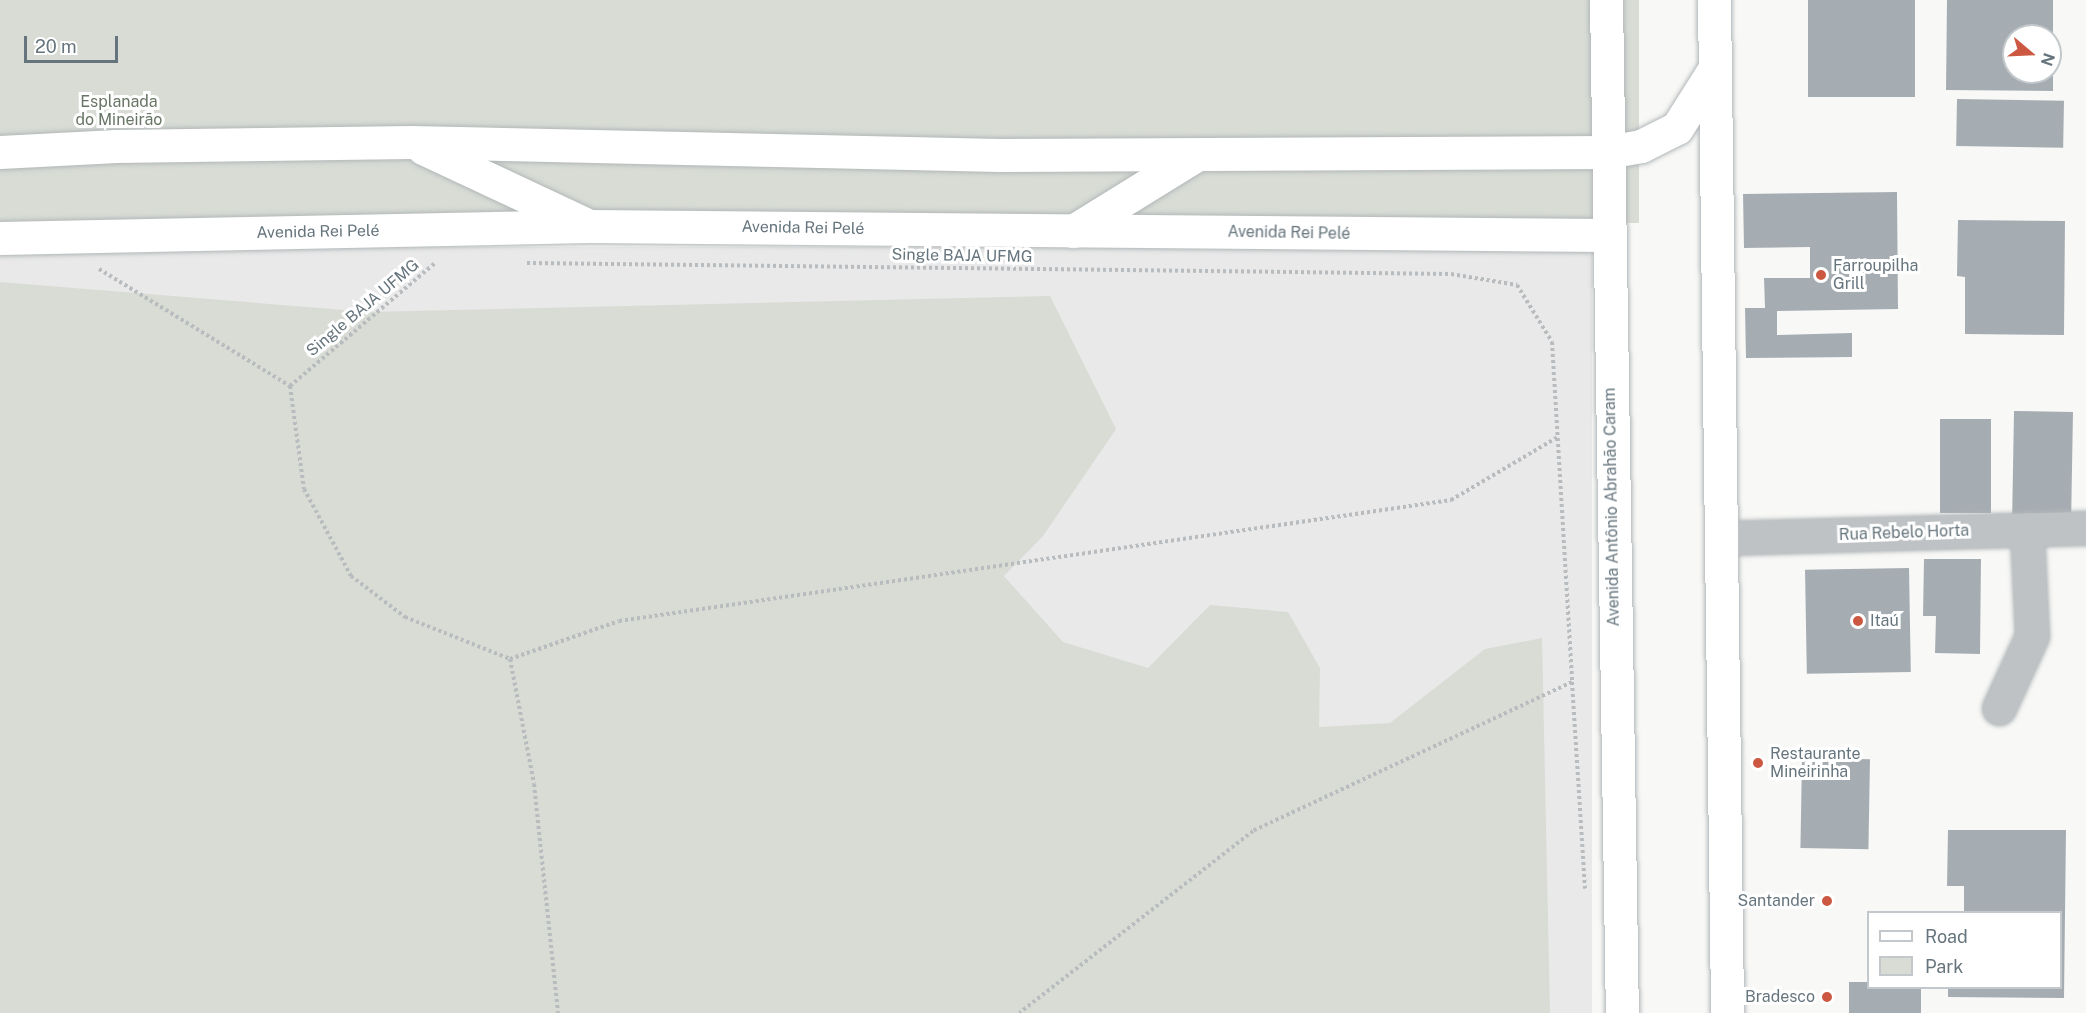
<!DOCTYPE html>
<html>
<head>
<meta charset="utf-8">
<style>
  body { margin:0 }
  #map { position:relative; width:2086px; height:1013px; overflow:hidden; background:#f8f8f6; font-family:"Public Sans",sans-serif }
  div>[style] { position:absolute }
  .built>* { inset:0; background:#e9e9e9; transform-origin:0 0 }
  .green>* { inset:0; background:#d8dcd5; transform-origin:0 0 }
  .building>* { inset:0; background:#a6adb2; transform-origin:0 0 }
  .path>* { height:4px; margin-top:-2px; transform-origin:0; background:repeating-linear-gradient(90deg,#b8bcbe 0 3px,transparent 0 6px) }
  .roads { filter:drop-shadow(0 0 2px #b2b7b9) drop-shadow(0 0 2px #b2b7b9) }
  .minor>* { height:33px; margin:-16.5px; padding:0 16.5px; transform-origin:16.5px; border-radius:16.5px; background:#bec2c5 }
  .major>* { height:33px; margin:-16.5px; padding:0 16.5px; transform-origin:16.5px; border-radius:16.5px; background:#fff }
  .dots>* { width:16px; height:16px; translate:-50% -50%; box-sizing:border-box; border:3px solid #fff; border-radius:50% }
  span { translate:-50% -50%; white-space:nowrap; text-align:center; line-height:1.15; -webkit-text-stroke:6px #fff; paint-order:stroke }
  .park-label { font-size:16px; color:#697665 }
  .street-label { font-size:16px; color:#66757d }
  .poi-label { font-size:16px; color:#66757d }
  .left { translate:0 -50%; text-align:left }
  .right { translate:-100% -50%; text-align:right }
  .legend { position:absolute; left:1867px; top:911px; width:195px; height:78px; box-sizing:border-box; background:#fff; border:2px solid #c2c8cb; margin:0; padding:8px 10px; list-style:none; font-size:18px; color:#66757d }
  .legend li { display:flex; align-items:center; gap:12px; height:30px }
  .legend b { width:30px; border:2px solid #c2c8cb }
  .north { position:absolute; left:2002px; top:24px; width:60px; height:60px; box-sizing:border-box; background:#fff; border:2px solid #c2c8cb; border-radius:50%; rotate:109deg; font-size:16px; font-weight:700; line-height:24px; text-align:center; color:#66757d }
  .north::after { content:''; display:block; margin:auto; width:21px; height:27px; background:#cc5841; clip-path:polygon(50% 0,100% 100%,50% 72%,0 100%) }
  .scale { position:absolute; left:24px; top:36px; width:94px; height:27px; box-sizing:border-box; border:3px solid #66757d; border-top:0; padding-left:8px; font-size:18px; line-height:21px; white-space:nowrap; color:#66757d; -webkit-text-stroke:4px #fff; paint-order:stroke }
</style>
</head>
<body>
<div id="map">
  <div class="built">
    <div style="left:0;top:247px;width:1592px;height:766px"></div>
  </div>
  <div class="green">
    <div style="left:0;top:0;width:1639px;height:223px"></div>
    <div style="clip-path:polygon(0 282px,368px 312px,1050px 296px,1116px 429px,1043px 536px,1004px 576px,1063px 642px,1148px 668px,1210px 605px,1288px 612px,1320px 668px,1319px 727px,1390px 723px,1485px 649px,1542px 638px,1550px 1013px,0 1013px)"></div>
  </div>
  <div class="building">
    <div style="left:1808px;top:0;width:107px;height:97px"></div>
    <div style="clip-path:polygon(evenodd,1947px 0,2053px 0,2053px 91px,1946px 90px,1947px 0,2014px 36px,2050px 36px,2050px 72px,2014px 72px,2014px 36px)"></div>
    <div style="left:1957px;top:99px;width:107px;height:47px;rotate:1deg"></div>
    <div style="clip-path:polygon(1897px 192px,1898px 309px,1777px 311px,1777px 335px,1852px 333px,1852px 357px,1746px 358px,1745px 308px,1765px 308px,1764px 278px,1810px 278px,1810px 247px,1744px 248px,1743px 194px)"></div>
    <div style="clip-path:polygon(1958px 220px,2065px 221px,2064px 335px,1965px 334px,1965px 277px,1957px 276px)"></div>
    <div style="left:2014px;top:411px;width:59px;height:104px;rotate:1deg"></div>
    <div style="left:1940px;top:419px;width:51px;height:94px"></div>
    <div style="clip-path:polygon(1924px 559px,1981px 559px,1980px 654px,1935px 653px,1936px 616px,1923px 616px)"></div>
    <div style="left:1909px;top:568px;width:104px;height:104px;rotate:89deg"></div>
    <div style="left:1802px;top:758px;width:68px;height:90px;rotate:1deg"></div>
    <div style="clip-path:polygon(1948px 830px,2066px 830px,2064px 998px,1948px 997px,1948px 988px,2060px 988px,2060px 912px,1964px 912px,1964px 886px,1947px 886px)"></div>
    <div style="clip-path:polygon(1849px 982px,1868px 982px,1868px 988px,1921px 988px,1921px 1013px,1849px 1013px)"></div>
  </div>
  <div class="path">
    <div style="left:527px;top:263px;width:924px;rotate:0.68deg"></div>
    <div style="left:1451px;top:274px;width:67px;rotate:9.5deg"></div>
    <div style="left:1517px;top:285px;width:67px;rotate:58.4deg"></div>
    <div style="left:1552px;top:342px;width:341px;rotate:86.6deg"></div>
    <div style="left:1572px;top:682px;width:352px;rotate:155deg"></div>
    <div style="left:1253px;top:831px;width:296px;rotate:142.1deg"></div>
    <div style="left:99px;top:269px;width:224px;rotate:31.5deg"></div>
    <div style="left:290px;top:386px;width:104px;rotate:82.3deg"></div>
    <div style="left:304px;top:489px;width:99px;rotate:61.6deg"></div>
    <div style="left:351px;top:576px;width:68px;rotate:37.2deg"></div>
    <div style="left:405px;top:617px;width:113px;rotate:21.8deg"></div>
    <div style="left:510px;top:659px;width:115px;rotate:-19.2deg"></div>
    <div style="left:619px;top:621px;width:841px;rotate:-8.27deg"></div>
    <div style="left:1451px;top:500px;width:124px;rotate:-30.5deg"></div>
    <div style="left:290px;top:386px;width:190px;rotate:-40.3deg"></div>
    <div style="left:510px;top:659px;width:127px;rotate:79.1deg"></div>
    <div style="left:534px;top:784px;width:230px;rotate:84deg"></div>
    <div style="left:1572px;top:682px;width:207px;rotate:86.4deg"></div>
  </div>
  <div class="roads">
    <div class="minor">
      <div style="left:1723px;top:538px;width:363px;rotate:-1.6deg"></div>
      <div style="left:1999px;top:708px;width:79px;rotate:-65.4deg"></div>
      <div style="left:2032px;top:636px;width:107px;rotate:-92.7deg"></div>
    </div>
    <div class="major">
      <div style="left:1606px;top:0;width:1013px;rotate:89.1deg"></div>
      <div style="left:1714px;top:0;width:1013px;rotate:89.26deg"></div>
      <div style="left:423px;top:148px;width:177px;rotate:25.1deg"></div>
      <div style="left:0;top:152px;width:116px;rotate:-3deg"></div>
      <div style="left:116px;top:146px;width:295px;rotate:-0.8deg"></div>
      <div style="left:411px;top:142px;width:588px;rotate:1.27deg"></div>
      <div style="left:999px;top:155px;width:608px;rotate:-0.28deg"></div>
      <div style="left:1607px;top:152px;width:35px;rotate:-10deg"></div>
      <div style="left:1641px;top:146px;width:40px;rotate:-26.6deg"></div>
      <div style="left:1677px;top:128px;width:71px;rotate:-57.7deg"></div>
      <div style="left:1073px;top:231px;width:145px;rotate:-31.7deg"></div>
      <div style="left:0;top:238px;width:590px;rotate:-1.17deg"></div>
      <div style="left:590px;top:226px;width:1017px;rotate:0.51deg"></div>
    </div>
  </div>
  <div class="dots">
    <div style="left:1821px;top:275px;background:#cc5841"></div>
    <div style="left:1858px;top:621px;background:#cc5841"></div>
    <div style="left:1758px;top:763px;background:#cc5841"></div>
    <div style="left:1827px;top:901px;background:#cc5841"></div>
    <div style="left:1827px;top:997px;background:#cc5841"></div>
  </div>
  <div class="park-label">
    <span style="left:119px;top:111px">Esplanada<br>do Mineirão</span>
  </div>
  <div class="street-label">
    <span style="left:803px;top:228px;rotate:1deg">Avenida Rei Pelé</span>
    <span style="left:318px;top:232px;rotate:-1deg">Avenida Rei Pelé</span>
    <span style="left:1289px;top:233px;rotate:1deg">Avenida Rei Pelé</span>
    <span style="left:962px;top:256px;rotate:1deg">Single BAJA UFMG</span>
    <span style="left:363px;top:308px;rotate:-40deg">Single BAJA UFMG</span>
    <span style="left:1612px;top:507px;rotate:-91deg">Avenida Antônio Abrahão Caram</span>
    <span style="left:1904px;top:533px;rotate:-2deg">Rua Rebelo Horta</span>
  </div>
  <div class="poi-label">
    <span class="left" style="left:1833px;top:275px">Farroupilha<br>Grill</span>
    <span class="left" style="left:1870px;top:621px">Itaú</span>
    <span class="left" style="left:1770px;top:763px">Restaurante<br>Mineirinha</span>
    <span class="right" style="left:1815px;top:901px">Santander</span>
    <span class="right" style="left:1815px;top:997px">Bradesco</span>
  </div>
  <ul class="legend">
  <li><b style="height:8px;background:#fff"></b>Road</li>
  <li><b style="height:16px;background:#d8dcd5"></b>Park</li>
  </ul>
  <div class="north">N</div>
  <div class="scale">20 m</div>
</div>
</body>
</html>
